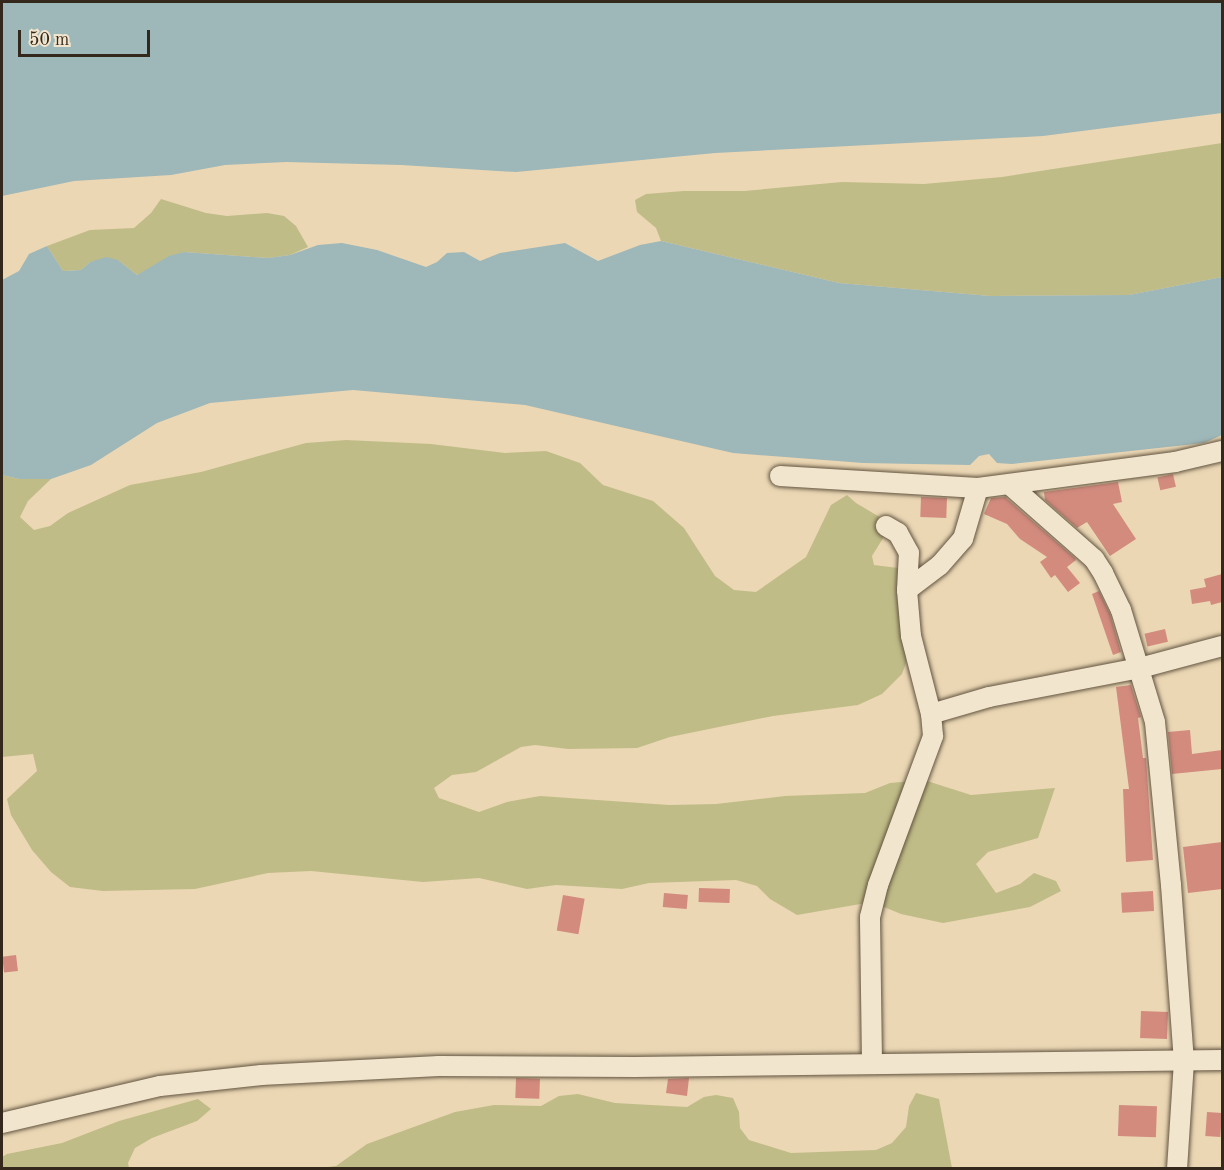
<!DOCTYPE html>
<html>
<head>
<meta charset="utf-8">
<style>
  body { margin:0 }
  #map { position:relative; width:1224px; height:1170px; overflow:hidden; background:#ebd7b4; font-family:"Old Standard TT",serif }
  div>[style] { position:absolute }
  .green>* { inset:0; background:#c0bc87 }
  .water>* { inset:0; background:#9eb7b8 }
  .building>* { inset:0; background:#d38b7e; transform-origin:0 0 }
  .roads { filter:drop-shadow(0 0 2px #615441) drop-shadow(0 0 2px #615441) }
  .street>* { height:20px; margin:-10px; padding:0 10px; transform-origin:10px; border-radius:10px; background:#f2e5ce }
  span { translate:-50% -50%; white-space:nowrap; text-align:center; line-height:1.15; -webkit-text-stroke:4.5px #f2e5ce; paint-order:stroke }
  .frame { position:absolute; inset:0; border:3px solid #33281b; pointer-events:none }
  .scale { position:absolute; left:18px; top:30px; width:132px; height:27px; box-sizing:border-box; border:3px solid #33281b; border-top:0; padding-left:8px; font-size:18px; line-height:21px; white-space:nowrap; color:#33281b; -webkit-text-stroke:4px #f2e5ce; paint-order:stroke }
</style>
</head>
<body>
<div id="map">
  <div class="green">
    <div style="clip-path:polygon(1222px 143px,1222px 277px,1129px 295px,990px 296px,839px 283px,661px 241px,656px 228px,637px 212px,635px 200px,646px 194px,684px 191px,744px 191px,842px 182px,924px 184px,1002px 177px)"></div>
    <div style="clip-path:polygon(161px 199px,206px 213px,227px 216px,267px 213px,284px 216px,296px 226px,308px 247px,290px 255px,268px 258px,184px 252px,137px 275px,118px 260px,90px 262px,81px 270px,63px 271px,47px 246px,90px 230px,134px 228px,151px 213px)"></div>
    <div style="clip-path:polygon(346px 440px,431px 444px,505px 453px,546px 451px,580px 463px,603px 485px,653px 501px,684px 528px,715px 576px,734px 590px,756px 592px,806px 557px,831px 505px,847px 495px,856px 503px,883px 519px,885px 535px,872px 556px,874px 565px,898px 568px,906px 621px,906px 663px,902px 674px,882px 694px,858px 705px,773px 716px,670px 737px,637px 748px,568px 749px,535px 745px,521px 747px,476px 772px,452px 775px,434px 788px,439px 798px,479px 812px,507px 802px,540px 796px,669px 805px,716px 804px,785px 796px,865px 793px,890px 783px,924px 780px,971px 795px,1055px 788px,1038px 838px,988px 852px,976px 864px,996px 893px,1020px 884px,1034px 873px,1056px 881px,1061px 891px,1030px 907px,943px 923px,901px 914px,872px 902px,797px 915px,770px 899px,757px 886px,736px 880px,649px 883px,622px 889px,556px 885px,527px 889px,479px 878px,423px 882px,311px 871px,268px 873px,195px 889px,103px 891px,70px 887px,51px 872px,32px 850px,11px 815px,7px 799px,37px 771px,33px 754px,2px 757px,2px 475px,19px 479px,51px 479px,28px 501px,20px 517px,34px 530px,50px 526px,68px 513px,130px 485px,201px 472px,306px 443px)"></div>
    <div style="clip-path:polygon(916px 1093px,939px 1099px,952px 1168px,320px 1168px,336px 1166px,367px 1144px,455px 1112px,494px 1105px,541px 1106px,559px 1096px,578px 1094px,615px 1103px,687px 1107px,704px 1097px,716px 1095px,733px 1098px,739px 1112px,740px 1128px,749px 1140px,791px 1153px,876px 1150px,892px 1143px,906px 1127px,909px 1106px)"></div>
    <div style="clip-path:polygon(198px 1099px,211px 1109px,197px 1121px,152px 1138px,135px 1148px,128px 1163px,129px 1168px,2px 1168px,2px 1157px,7px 1154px,62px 1143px,119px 1121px)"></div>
  </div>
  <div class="water">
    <div style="clip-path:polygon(2px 2px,1222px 2px,1222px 113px,1043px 136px,715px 153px,516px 172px,401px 165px,286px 162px,225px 165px,171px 175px,74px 181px,2px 196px)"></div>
    <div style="clip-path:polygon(661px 241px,839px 283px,990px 296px,1129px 295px,1222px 277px,1222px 435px,1204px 443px,1012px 464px,997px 463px,989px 454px,979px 456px,970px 465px,863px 463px,733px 453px,525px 405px,353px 390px,210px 403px,157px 423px,91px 465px,51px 479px,19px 479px,2px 475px,2px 280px,19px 271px,29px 254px,47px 246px,63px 271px,81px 270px,90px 262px,106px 257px,118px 260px,137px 275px,169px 256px,184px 252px,268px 258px,290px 255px,318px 245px,342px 243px,377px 250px,426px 267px,437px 262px,447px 253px,464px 252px,480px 261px,500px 253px,565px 243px,598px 261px,640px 245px)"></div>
  </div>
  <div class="building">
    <div style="left:1173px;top:474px;width:13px;height:16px;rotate:77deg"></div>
    <div style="clip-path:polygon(1118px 482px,1122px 502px,1113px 504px,1136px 539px,1110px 556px,1087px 522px,1077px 528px,1045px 500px,1044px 492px)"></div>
    <div style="left:921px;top:497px;width:26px;height:20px;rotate:2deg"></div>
    <div style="clip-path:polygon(1005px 497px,1075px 558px,1076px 560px,1067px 567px,1080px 583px,1068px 592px,1055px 575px,1051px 578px,1040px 562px,1047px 557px,1020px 539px,1007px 524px,984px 514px,991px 498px)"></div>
    <div style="clip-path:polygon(1222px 574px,1222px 602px,1211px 605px,1210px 601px,1192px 604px,1190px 590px,1206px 587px,1204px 579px)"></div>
    <div style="clip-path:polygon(1099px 591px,1110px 614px,1121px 652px,1113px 655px,1092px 594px)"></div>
    <div style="left:1165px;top:629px;width:13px;height:21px;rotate:77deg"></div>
    <div style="clip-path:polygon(1131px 685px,1141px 717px,1138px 718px,1143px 758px,1146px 758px,1153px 860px,1126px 862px,1123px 789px,1129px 789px,1116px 687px)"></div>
    <div style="clip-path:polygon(1190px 730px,1192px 754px,1222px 750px,1222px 769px,1172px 774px,1168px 732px)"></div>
    <div style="clip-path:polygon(1222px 842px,1222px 889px,1188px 893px,1183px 847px)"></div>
    <div style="left:699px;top:888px;width:31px;height:14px;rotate:2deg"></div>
    <div style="left:1153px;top:891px;width:20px;height:32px;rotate:87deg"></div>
    <div style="left:664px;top:893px;width:24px;height:14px;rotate:5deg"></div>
    <div style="left:563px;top:895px;width:22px;height:36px;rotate:10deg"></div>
    <div style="left:16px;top:955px;width:16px;height:14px;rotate:83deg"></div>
    <div style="left:1141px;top:1011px;width:27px;height:27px;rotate:2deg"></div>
    <div style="left:516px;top:1078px;width:24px;height:20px;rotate:2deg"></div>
    <div style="clip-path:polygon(689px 1078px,687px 1096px,666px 1093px,668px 1079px)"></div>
    <div style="left:1119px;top:1105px;width:38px;height:31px;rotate:2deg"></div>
    <div style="left:1207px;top:1112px;width:15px;height:24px;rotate:4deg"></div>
  </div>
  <div class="roads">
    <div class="street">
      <div style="left:780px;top:476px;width:198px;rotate:3.5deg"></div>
      <div style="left:978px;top:488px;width:199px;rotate:-7.5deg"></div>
      <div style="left:1175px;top:462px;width:48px;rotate:-13.2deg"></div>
      <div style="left:1010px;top:485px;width:112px;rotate:41.4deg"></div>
      <div style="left:1094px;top:559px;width:17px;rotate:57deg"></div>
      <div style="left:1103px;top:573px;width:41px;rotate:64.1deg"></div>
      <div style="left:1121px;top:610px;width:117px;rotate:73.1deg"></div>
      <div style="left:1155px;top:722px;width:164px;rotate:84.4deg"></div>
      <div style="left:1171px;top:885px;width:176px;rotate:85.8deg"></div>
      <div style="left:1184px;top:1061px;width:107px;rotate:93.7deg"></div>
      <div style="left:907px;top:590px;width:41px;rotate:-37.1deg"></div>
      <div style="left:940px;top:565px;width:35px;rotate:-49deg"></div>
      <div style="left:963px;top:539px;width:53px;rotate:-73.6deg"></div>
      <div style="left:931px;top:714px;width:60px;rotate:-16.3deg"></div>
      <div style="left:989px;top:697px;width:154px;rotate:-10.9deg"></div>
      <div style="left:1140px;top:668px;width:85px;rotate:-15deg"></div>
      <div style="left:872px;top:1062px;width:145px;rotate:-90.8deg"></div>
      <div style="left:870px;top:917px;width:33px;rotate:-76deg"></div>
      <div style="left:878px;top:885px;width:159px;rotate:-69.7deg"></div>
      <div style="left:933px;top:736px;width:22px;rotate:-95deg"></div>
      <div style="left:931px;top:714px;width:81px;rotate:-104.4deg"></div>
      <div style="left:911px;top:636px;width:46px;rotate:-95deg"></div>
      <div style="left:907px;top:590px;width:37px;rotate:-87deg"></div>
      <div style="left:909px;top:553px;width:23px;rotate:-119deg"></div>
      <div style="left:898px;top:533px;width:14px;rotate:-150deg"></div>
      <div style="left:2px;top:1123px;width:162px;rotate:-13.2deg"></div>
      <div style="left:160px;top:1086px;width:102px;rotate:-6.2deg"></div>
      <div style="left:261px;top:1075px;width:178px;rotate:-2.9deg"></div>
      <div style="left:439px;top:1066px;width:196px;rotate:0.3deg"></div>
      <div style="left:635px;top:1067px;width:587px;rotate:-0.68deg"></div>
    </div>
  </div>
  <div class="frame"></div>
  <div class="scale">50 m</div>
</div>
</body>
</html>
